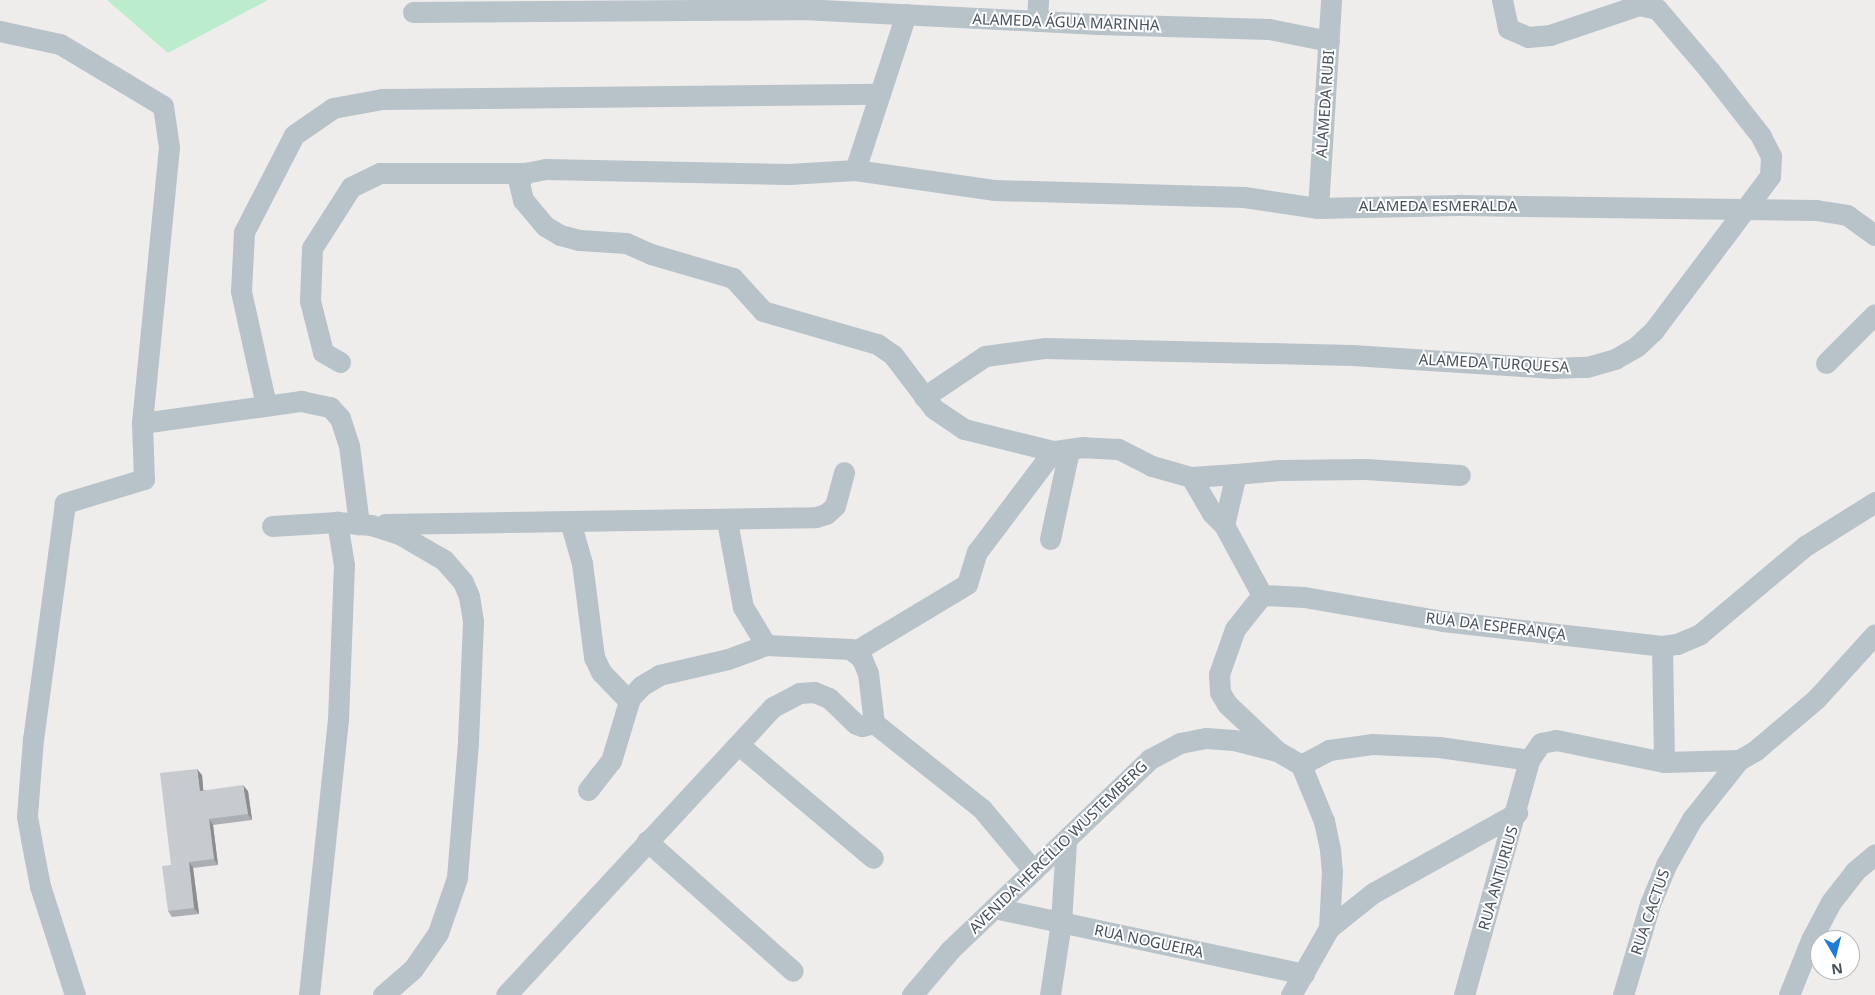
<!DOCTYPE html>
<html>
<head>
<meta charset="utf-8">
<style>
  body { margin:0 }
  #map { position:relative; width:1875px; height:995px; overflow:hidden; background:#efecec; font-family:"Noto Sans",sans-serif }
  div>[style] { position:absolute }
  .green>* { inset:0; background:#bbeccb }
  .minor>* { height:21px; margin:-10.5px; padding:0 10.5px; transform-origin:10.5px; border-radius:10.5px; background:#b8c2c9 }
  .wall>* { inset:0; background:#abaeb2 }
  .shaded-wall>* { inset:0; background:#8b8d91 }
  .building>* { inset:0; background:#c7cacf }
  span { translate:-50% -50%; white-space:nowrap; text-align:center; line-height:1.15; -webkit-text-stroke:4px #fff; paint-order:stroke }
  .street-label { font-size:15px; color:#465159 }
  .north { position:absolute; left:1810px; top:930px; width:50px; height:50px; box-sizing:border-box; background:#fff; border:1px solid #b5b9bd; border-radius:50%; rotate:172deg; font-size:14px; font-weight:700; line-height:20px; text-align:center; color:#465159 }
  .north::after { content:''; display:block; margin:auto; width:18px; height:22px; background:#217ad4; clip-path:polygon(50% 0,100% 100%,50% 72%,0 100%) }
</style>
</head>
<body>
<div id="map">
  <div class="green">
    <div style="clip-path:polygon(107px 0,268px 0,168px 53px)"></div>
  </div>
  <div class="minor">
    <div style="left:413px;top:12px;width:389px;rotate:-0.4deg"></div>
    <div style="left:802px;top:9px;width:296px;rotate:2.9deg"></div>
    <div style="left:1098px;top:24px;width:171px;rotate:1.7deg"></div>
    <div style="left:1269px;top:29px;width:61px;rotate:11.3deg"></div>
    <div style="left:1037px;top:21px;width:21px;rotate:-87deg"></div>
    <div style="left:0;top:31px;width:61px;rotate:12.2deg"></div>
    <div style="left:60px;top:44px;width:120px;rotate:31deg"></div>
    <div style="left:163px;top:106px;width:41px;rotate:81.7deg"></div>
    <div style="left:169px;top:147px;width:277px;rotate:95.6deg"></div>
    <div style="left:142px;top:423px;width:56px;rotate:88deg"></div>
    <div style="left:144px;top:479px;width:83px;rotate:163.1deg"></div>
    <div style="left:65px;top:503px;width:238px;rotate:97.7deg"></div>
    <div style="left:33px;top:739px;width:77px;rotate:94.5deg"></div>
    <div style="left:27px;top:816px;width:23px;rotate:80deg"></div>
    <div style="left:31px;top:839px;width:48px;rotate:79.2deg"></div>
    <div style="left:40px;top:886px;width:114px;rotate:72.2deg"></div>
    <div style="left:855px;top:170px;width:164px;rotate:-71.9deg"></div>
    <div style="left:1318px;top:208px;width:208px;rotate:-86.4deg"></div>
    <div style="left:340px;top:362px;width:20px;rotate:-150deg"></div>
    <div style="left:323px;top:352px;width:53px;rotate:-104.3deg"></div>
    <div style="left:310px;top:301px;width:53px;rotate:-87.8deg"></div>
    <div style="left:312px;top:248px;width:72px;rotate:-57.4deg"></div>
    <div style="left:351px;top:187px;width:32px;rotate:-26deg"></div>
    <div style="left:380px;top:173px;width:145px"></div>
    <div style="left:1826px;top:363px;width:69px;rotate:-45deg"></div>
    <div style="left:924px;top:397px;width:73px;rotate:-33.9deg"></div>
    <div style="left:985px;top:356px;width:61px;rotate:-7.6deg"></div>
    <div style="left:1045px;top:348px;width:307px;rotate:1.3deg"></div>
    <div style="left:1352px;top:355px;width:200px;rotate:3.7deg"></div>
    <div style="left:1552px;top:368px;width:35px;rotate:-2deg"></div>
    <div style="left:1587px;top:367px;width:29px;rotate:-16deg"></div>
    <div style="left:1615px;top:359px;width:24px;rotate:-30deg"></div>
    <div style="left:1636px;top:347px;width:25px;rotate:-43deg"></div>
    <div style="left:1654px;top:330px;width:193px;rotate:-53deg"></div>
    <div style="left:1770px;top:176px;width:20px;rotate:-87deg"></div>
    <div style="left:1771px;top:156px;width:22px;rotate:-117deg"></div>
    <div style="left:1761px;top:136px;width:83px;rotate:-128.1deg"></div>
    <div style="left:1710px;top:71px;width:82px;rotate:-130.5deg"></div>
    <div style="left:1657px;top:9px;width:18px;rotate:-167deg"></div>
    <div style="left:1639px;top:5px;width:94px;rotate:161.4deg"></div>
    <div style="left:1550px;top:35px;width:22px;rotate:175deg"></div>
    <div style="left:1528px;top:37px;width:22px;rotate:-156deg"></div>
    <div style="left:1508px;top:28px;width:29px;rotate:-102deg"></div>
    <div style="left:266px;top:405px;width:117px;rotate:-102.4deg"></div>
    <div style="left:241px;top:291px;width:59px;rotate:-87.1deg"></div>
    <div style="left:244px;top:232px;width:109px;rotate:-62.7deg"></div>
    <div style="left:294px;top:135px;width:47px;rotate:-34.7deg"></div>
    <div style="left:333px;top:108px;width:50px;rotate:-10.4deg"></div>
    <div style="left:382px;top:99px;width:498px;rotate:-0.6deg"></div>
    <div style="left:142px;top:423px;width:161px;rotate:-7.9deg"></div>
    <div style="left:301px;top:401px;width:30px;rotate:12deg"></div>
    <div style="left:330px;top:407px;width:15px;rotate:48deg"></div>
    <div style="left:340px;top:418px;width:28px;rotate:72deg"></div>
    <div style="left:349px;top:445px;width:80px;rotate:82.8deg"></div>
    <div style="left:1236px;top:474px;width:45px;rotate:176.2deg"></div>
    <div style="left:1191px;top:477px;width:41px;rotate:-164.2deg"></div>
    <div style="left:1152px;top:466px;width:38px;rotate:-153deg"></div>
    <div style="left:1118px;top:449px;width:35px;rotate:-177deg"></div>
    <div style="left:1083px;top:447px;width:30px;rotate:172deg"></div>
    <div style="left:1053px;top:451px;width:92px;rotate:-166.1deg"></div>
    <div style="left:964px;top:429px;width:36px;rotate:-146deg"></div>
    <div style="left:934px;top:409px;width:68px;rotate:-127.2deg"></div>
    <div style="left:893px;top:355px;width:19px;rotate:-145deg"></div>
    <div style="left:877px;top:344px;width:119px;rotate:-163.9deg"></div>
    <div style="left:763px;top:311px;width:45px;rotate:-132.3deg"></div>
    <div style="left:733px;top:278px;width:85px;rotate:-163.7deg"></div>
    <div style="left:651px;top:254px;width:27px;rotate:-156deg"></div>
    <div style="left:626px;top:243px;width:47px;rotate:-176.3deg"></div>
    <div style="left:579px;top:240px;width:20px;rotate:-165deg"></div>
    <div style="left:560px;top:235px;width:17px;rotate:-149deg"></div>
    <div style="left:545px;top:226px;width:34px;rotate:-130deg"></div>
    <div style="left:523px;top:200px;width:18px;rotate:-103deg"></div>
    <div style="left:519px;top:182px;width:11px;rotate:-56deg"></div>
    <div style="left:525px;top:173px;width:20px;rotate:-11deg"></div>
    <div style="left:545px;top:169px;width:244px;rotate:1.2deg"></div>
    <div style="left:789px;top:174px;width:66px;rotate:-3.5deg"></div>
    <div style="left:855px;top:170px;width:140px;rotate:8.2deg"></div>
    <div style="left:994px;top:190px;width:250px;rotate:1.6deg"></div>
    <div style="left:1244px;top:197px;width:75px;rotate:8.5deg"></div>
    <div style="left:1318px;top:208px;width:141px;rotate:-1.2deg"></div>
    <div style="left:1459px;top:205px;width:357px;rotate:0.8deg"></div>
    <div style="left:1816px;top:210px;width:31px;rotate:9deg"></div>
    <div style="left:1847px;top:215px;width:34px;rotate:36deg"></div>
    <div style="left:1191px;top:477px;width:42px;rotate:59.7deg"></div>
    <div style="left:1212px;top:513px;width:17px;rotate:45deg"></div>
    <div style="left:570px;top:521px;width:44px;rotate:74.1deg"></div>
    <div style="left:582px;top:563px;width:95px;rotate:82.7deg"></div>
    <div style="left:594px;top:657px;width:17px;rotate:65deg"></div>
    <div style="left:601px;top:672px;width:40px;rotate:46deg"></div>
    <div style="left:727px;top:521px;width:87px;rotate:79.5deg"></div>
    <div style="left:743px;top:607px;width:44px;rotate:58.8deg"></div>
    <div style="left:766px;top:645px;width:85px;rotate:2.7deg"></div>
    <div style="left:851px;top:649px;width:15px;rotate:42deg"></div>
    <div style="left:862px;top:659px;width:15px;rotate:67deg"></div>
    <div style="left:868px;top:673px;width:50px;rotate:83.2deg"></div>
    <div style="left:874px;top:723px;width:138px;rotate:38.5deg"></div>
    <div style="left:982px;top:809px;width:80px;rotate:50.1deg"></div>
    <div style="left:385px;top:524px;width:431px;rotate:-0.9deg"></div>
    <div style="left:816px;top:517px;width:10px;rotate:-17deg"></div>
    <div style="left:826px;top:514px;width:12px;rotate:-42deg"></div>
    <div style="left:835px;top:506px;width:35px;rotate:-75deg"></div>
    <div style="left:272px;top:526px;width:65px;rotate:-3.5deg"></div>
    <div style="left:337px;top:522px;width:34px;rotate:5deg"></div>
    <div style="left:371px;top:525px;width:32px;rotate:18deg"></div>
    <div style="left:401px;top:535px;width:50px;rotate:30.2deg"></div>
    <div style="left:444px;top:560px;width:29px;rotate:49deg"></div>
    <div style="left:463px;top:582px;width:15px;rotate:67deg"></div>
    <div style="left:469px;top:596px;width:26px;rotate:81deg"></div>
    <div style="left:473px;top:622px;width:121px;rotate:92.4deg"></div>
    <div style="left:468px;top:743px;width:135px;rotate:94.7deg"></div>
    <div style="left:457px;top:878px;width:58px;rotate:109.1deg"></div>
    <div style="left:438px;top:933px;width:44px;rotate:124.8deg"></div>
    <div style="left:413px;top:969px;width:40px;rotate:139deg"></div>
    <div style="left:1050px;top:539px;width:91px;rotate:-77.9deg"></div>
    <div style="left:1262px;top:595px;width:80px;rotate:-118.5deg"></div>
    <div style="left:1224px;top:525px;width:52px;rotate:-76.8deg"></div>
    <div style="left:1236px;top:474px;width:43px;rotate:-5.3deg"></div>
    <div style="left:1279px;top:470px;width:86px;rotate:-0.7deg"></div>
    <div style="left:1365px;top:469px;width:95px;rotate:3.6deg"></div>
    <div style="left:1662px;top:646px;width:116px;rotate:89deg"></div>
    <div style="left:854px;top:652px;width:132px;rotate:-31deg"></div>
    <div style="left:967px;top:584px;width:34px;rotate:-73deg"></div>
    <div style="left:977px;top:552px;width:126px;rotate:-53deg"></div>
    <div style="left:739px;top:745px;width:175px;rotate:40.1deg"></div>
    <div style="left:1277px;top:751px;width:69px;rotate:-136.8deg"></div>
    <div style="left:1227px;top:704px;width:14px;rotate:-120deg"></div>
    <div style="left:1220px;top:692px;width:18px;rotate:-93deg"></div>
    <div style="left:1219px;top:674px;width:48px;rotate:-70.4deg"></div>
    <div style="left:1235px;top:629px;width:43px;rotate:-51.5deg"></div>
    <div style="left:1262px;top:595px;width:42px;rotate:2.7deg"></div>
    <div style="left:1304px;top:597px;width:141px;rotate:9.8deg"></div>
    <div style="left:1443px;top:621px;width:220px;rotate:6.5deg"></div>
    <div style="left:1662px;top:646px;width:15px;rotate:-8deg"></div>
    <div style="left:1677px;top:644px;width:25px;rotate:-23deg"></div>
    <div style="left:1700px;top:634px;width:137px;rotate:-40deg"></div>
    <div style="left:1805px;top:546px;width:83px;rotate:-32.2deg"></div>
    <div style="left:1301px;top:765px;width:32px;rotate:-28deg"></div>
    <div style="left:1329px;top:750px;width:43px;rotate:-7.9deg"></div>
    <div style="left:1372px;top:744px;width:67px;rotate:2.6deg"></div>
    <div style="left:1439px;top:747px;width:91px;rotate:8.2deg"></div>
    <div style="left:1301px;top:765px;width:61px;rotate:67.7deg"></div>
    <div style="left:1324px;top:821px;width:30px;rotate:78deg"></div>
    <div style="left:1330px;top:850px;width:21px;rotate:85deg"></div>
    <div style="left:1332px;top:871px;width:57px;rotate:93deg"></div>
    <div style="left:588px;top:790px;width:37px;rotate:-52deg"></div>
    <div style="left:611px;top:761px;width:66px;rotate:-73.2deg"></div>
    <div style="left:630px;top:698px;width:16px;rotate:-47deg"></div>
    <div style="left:641px;top:686px;width:21px;rotate:-31deg"></div>
    <div style="left:659px;top:675px;width:71px;rotate:-13.1deg"></div>
    <div style="left:728px;top:659px;width:40px;rotate:-20.2deg"></div>
    <div style="left:647px;top:841px;width:195px;rotate:41.7deg"></div>
    <div style="left:994px;top:908px;width:317px;rotate:12deg"></div>
    <div style="left:309px;top:995px;width:277px;rotate:-84deg"></div>
    <div style="left:338px;top:720px;width:155px;rotate:-87.8deg"></div>
    <div style="left:344px;top:565px;width:44px;rotate:-99.2deg"></div>
    <div style="left:506px;top:995px;width:393px;rotate:-47.2deg"></div>
    <div style="left:773px;top:707px;width:30px;rotate:-28deg"></div>
    <div style="left:799px;top:693px;width:15px;rotate:-4deg"></div>
    <div style="left:814px;top:692px;width:16px;rotate:22deg"></div>
    <div style="left:829px;top:698px;width:37px;rotate:44deg"></div>
    <div style="left:856px;top:724px;width:6px;rotate:18deg"></div>
    <div style="left:862px;top:726px;width:12px;rotate:-14deg"></div>
    <div style="left:912px;top:995px;width:59px;rotate:-49.8deg"></div>
    <div style="left:950px;top:950px;width:277px;rotate:-43.7deg"></div>
    <div style="left:1150px;top:759px;width:34px;rotate:-28deg"></div>
    <div style="left:1180px;top:743px;width:26px;rotate:-11deg"></div>
    <div style="left:1206px;top:738px;width:28px;rotate:4deg"></div>
    <div style="left:1234px;top:740px;width:44px;rotate:14.3deg"></div>
    <div style="left:1277px;top:751px;width:28px;rotate:30deg"></div>
    <div style="left:1050px;top:995px;width:74px;rotate:-81.4deg"></div>
    <div style="left:1061px;top:922px;width:80px;rotate:-86.4deg"></div>
    <div style="left:1291px;top:995px;width:77px;rotate:-60.4deg"></div>
    <div style="left:1329px;top:928px;width:56px;rotate:-38.5deg"></div>
    <div style="left:1373px;top:893px;width:165px;rotate:-29.1deg"></div>
    <div style="left:1464px;top:995px;width:244px;rotate:-74.5deg"></div>
    <div style="left:1529px;top:760px;width:21px;rotate:-55deg"></div>
    <div style="left:1541px;top:743px;width:15px;rotate:-11deg"></div>
    <div style="left:1556px;top:740px;width:110px;rotate:11.5deg"></div>
    <div style="left:1664px;top:762px;width:75px;rotate:-1.5deg"></div>
    <div style="left:1739px;top:760px;width:20px;rotate:-30deg"></div>
    <div style="left:1756px;top:750px;width:80px;rotate:-40.4deg"></div>
    <div style="left:1817px;top:698px;width:86px;rotate:-47.8deg"></div>
    <div style="left:1623px;top:995px;width:95px;rotate:-73.5deg"></div>
    <div style="left:1650px;top:904px;width:42px;rotate:-67.7deg"></div>
    <div style="left:1666px;top:865px;width:53px;rotate:-60.5deg"></div>
    <div style="left:1692px;top:819px;width:75px;rotate:-51.5deg"></div>
    <div style="left:1789px;top:995px;width:59px;rotate:-68.2deg"></div>
    <div style="left:1811px;top:940px;width:43px;rotate:-62.2deg"></div>
    <div style="left:1831px;top:902px;width:39px;rotate:-52deg"></div>
    <div style="left:1855px;top:871px;width:26px;rotate:-40deg"></div>
  </div>
  <div class="wall">
    <div style="clip-path:polygon(202px 775px,203px 790px,248px 791px,252px 820px,213px 825px,218px 865px,193px 868px,199px 914px,172px 917px,168px 911px,171px 865px)"></div>
  </div>
  <div class="shaded-wall">
    <div style="clip-path:polygon(197px 769px,202px 775px,204px 797px,200px 791px)"></div>
    <div style="clip-path:polygon(243px 785px,248px 791px,252px 820px,248px 814px)"></div>
    <div style="clip-path:polygon(209px 819px,213px 825px,218px 865px,214px 859px)"></div>
    <div style="clip-path:polygon(189px 862px,193px 868px,199px 914px,194px 908px)"></div>
  </div>
  <div class="building">
    <div style="clip-path:polygon(197px 769px,200px 791px,243px 785px,248px 814px,209px 819px,214px 859px,189px 862px,194px 908px,168px 911px,162px 866px,171px 865px,160px 773px)"></div>
  </div>
  <div class="street-label">
    <span style="left:1066px;top:22px;rotate:2deg">ALAMEDA ÁGUA MARINHA</span>
    <span style="left:1325px;top:104px;rotate:-86deg">ALAMEDA RUBI</span>
    <span style="left:1438px;top:206px">ALAMEDA ESMERALDA</span>
    <span style="left:1494px;top:363px;rotate:3deg">ALAMEDA TURQUESA</span>
    <span style="left:1496px;top:626px;rotate:7deg">RUA DA ESPERANÇA</span>
    <span style="left:1058px;top:847px;rotate:-44deg">AVENIDA HERCÍLIO WUSTEMBERG</span>
    <span style="left:1498px;top:878px;rotate:-74deg">RUA ANTURIUS</span>
    <span style="left:1650px;top:912px;rotate:-71deg">RUA CACTUS</span>
    <span style="left:1149px;top:941px;rotate:12deg">RUA NOGUEIRA</span>
  </div>
  <div class="north">N</div>
</div>
</body>
</html>
